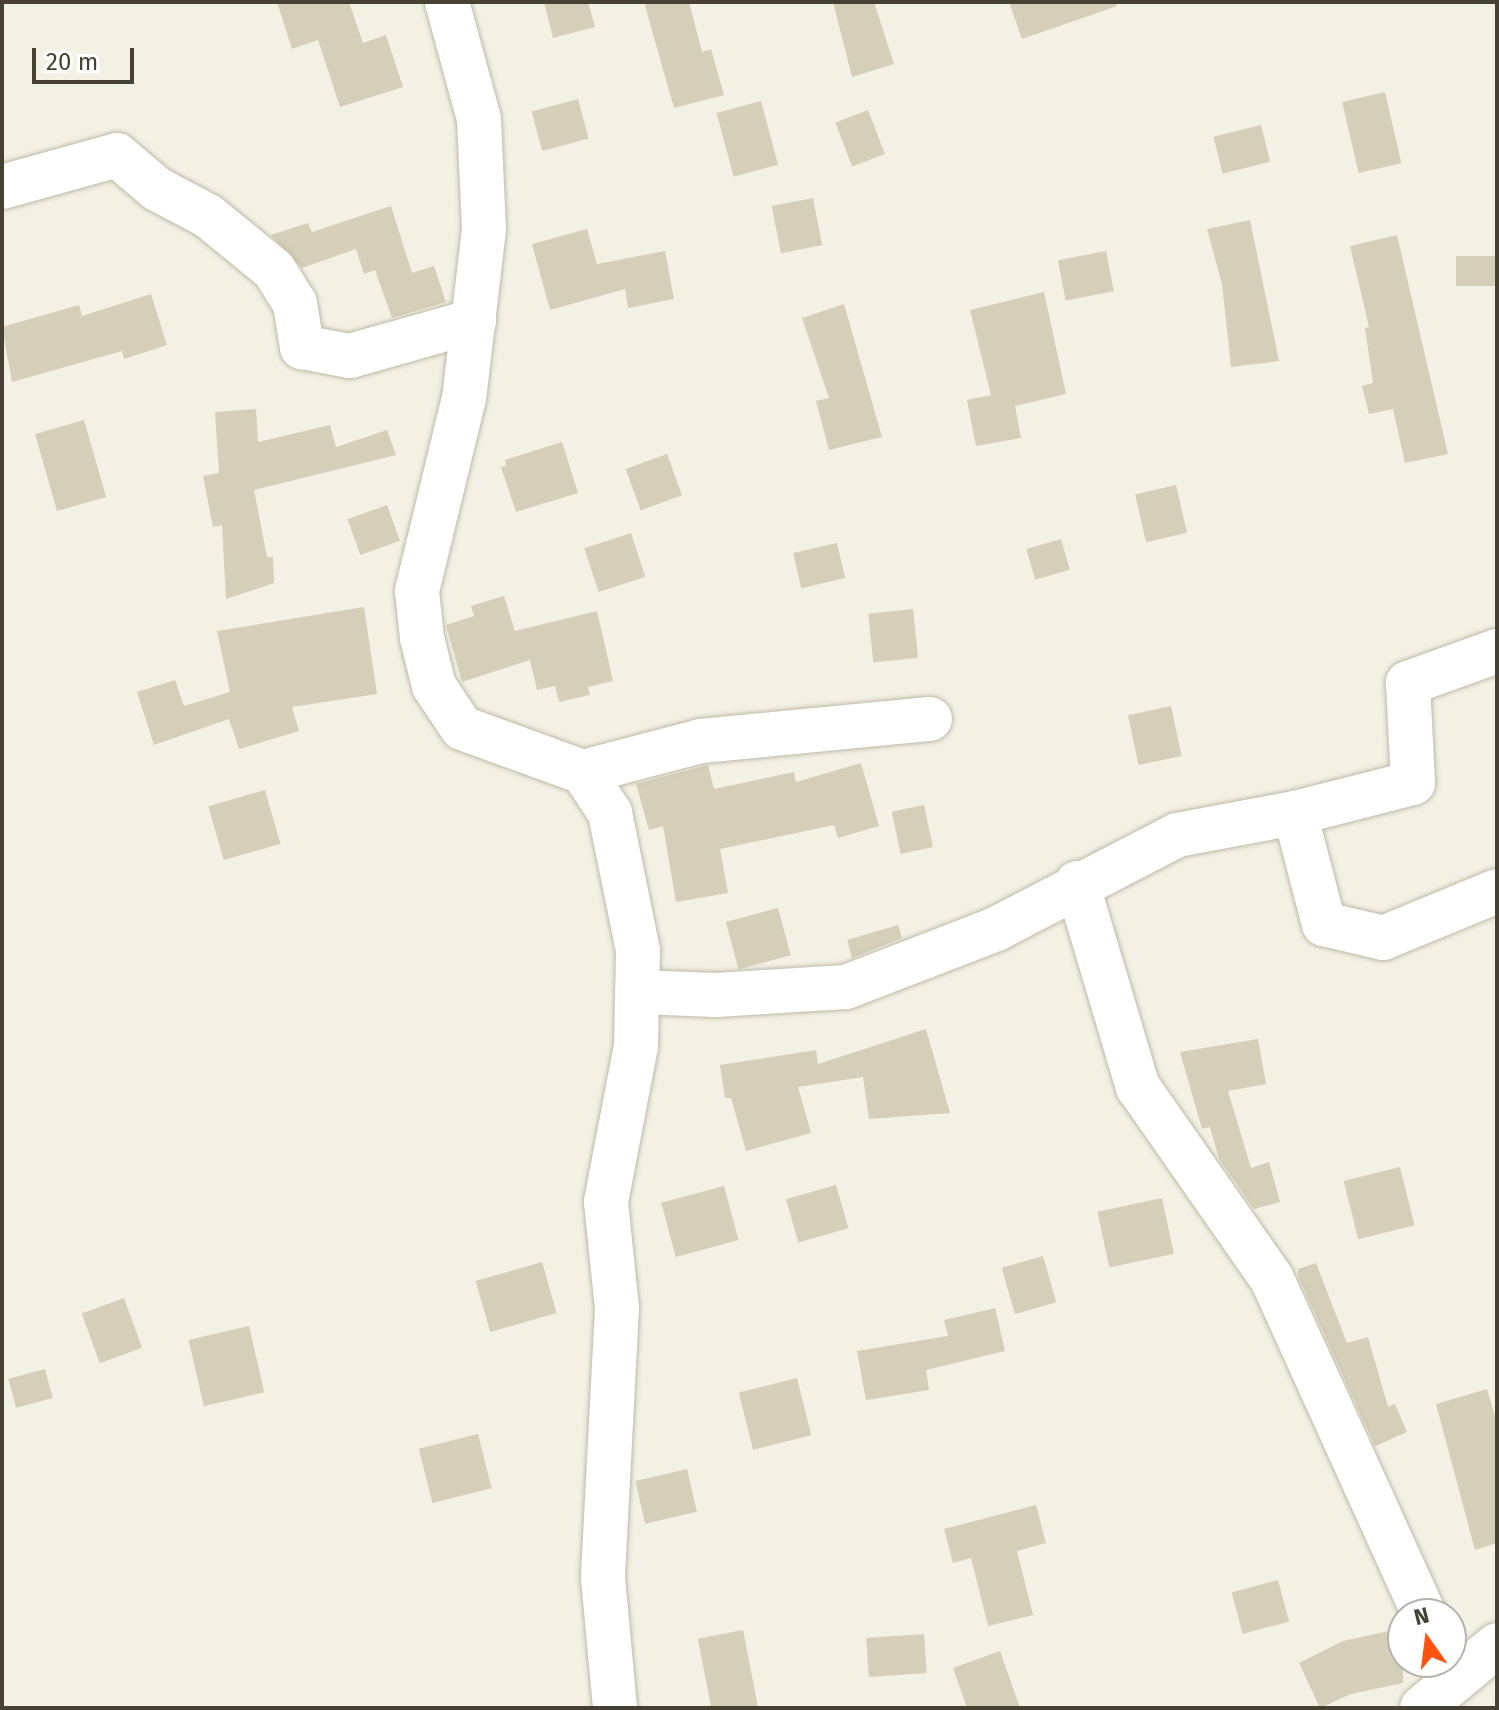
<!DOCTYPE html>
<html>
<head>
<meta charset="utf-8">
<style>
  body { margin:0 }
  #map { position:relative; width:1499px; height:1710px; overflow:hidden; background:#f3f1e4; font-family:"Fira Sans",sans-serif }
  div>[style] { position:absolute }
  .building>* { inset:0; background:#d5ceb8; transform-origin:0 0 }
  .roads { filter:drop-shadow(0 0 2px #bfbaa6) drop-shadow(0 0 2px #bfbaa6) }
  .minor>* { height:44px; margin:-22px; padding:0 22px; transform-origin:22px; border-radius:22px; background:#fff }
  span { translate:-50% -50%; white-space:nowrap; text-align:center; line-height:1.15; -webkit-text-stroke:8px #fff; paint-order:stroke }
  .frame { position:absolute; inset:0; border:4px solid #464133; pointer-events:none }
  .north { position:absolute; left:1387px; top:1598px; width:80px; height:80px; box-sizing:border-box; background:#fff; border:2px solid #b5b3ad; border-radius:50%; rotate:346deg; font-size:22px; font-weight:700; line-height:32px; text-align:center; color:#464133 }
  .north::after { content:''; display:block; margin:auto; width:28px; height:36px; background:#ff520f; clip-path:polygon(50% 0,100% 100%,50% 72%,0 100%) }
  .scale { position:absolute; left:32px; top:48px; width:102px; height:36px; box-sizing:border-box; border:4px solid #464133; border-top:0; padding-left:10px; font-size:24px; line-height:28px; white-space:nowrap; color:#464133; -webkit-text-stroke:6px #fff; paint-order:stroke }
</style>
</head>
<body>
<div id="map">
  <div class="building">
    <div style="clip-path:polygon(277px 2px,349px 2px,363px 43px,386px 35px,403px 87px,340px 107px,318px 40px,292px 49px)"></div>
    <div style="clip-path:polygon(544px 2px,588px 2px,595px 27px,553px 38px)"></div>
    <div style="clip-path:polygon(644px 2px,689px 2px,702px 52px,711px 49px,724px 95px,674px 108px)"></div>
    <div style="clip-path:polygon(833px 2px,874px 2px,894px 64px,852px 77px)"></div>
    <div style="clip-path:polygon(1009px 2px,1116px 2px,1117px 6px,1022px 39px)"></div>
    <div style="left:1385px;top:92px;width:73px;height:44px;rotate:77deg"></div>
    <div style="left:578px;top:99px;width:41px;height:48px;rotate:75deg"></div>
    <div style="left:761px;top:101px;width:66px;height:46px;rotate:75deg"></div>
    <div style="left:868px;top:110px;width:47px;height:35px;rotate:69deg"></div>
    <div style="left:1261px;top:125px;width:38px;height:49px;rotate:76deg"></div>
    <div style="left:813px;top:198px;width:48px;height:42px;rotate:79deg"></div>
    <div style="clip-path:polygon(391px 206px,412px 273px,434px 266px,446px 302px,392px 318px,375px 270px,364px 274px,356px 249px,302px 268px,271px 235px,308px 223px,312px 232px)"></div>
    <div style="clip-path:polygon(1250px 220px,1279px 361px,1231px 367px,1222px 284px,1207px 229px)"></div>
    <div style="clip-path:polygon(587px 229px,597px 264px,665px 251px,674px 299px,628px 308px,625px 289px,550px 310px,532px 244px)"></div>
    <div style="clip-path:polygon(1397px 235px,1448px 454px,1405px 463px,1393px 409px,1369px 414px,1362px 386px,1373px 383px,1365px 328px,1369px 327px,1350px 246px)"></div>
    <div style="left:1106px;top:251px;width:41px;height:49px;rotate:79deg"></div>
    <div style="left:1497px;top:256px;width:30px;height:41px;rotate:90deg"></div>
    <div style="clip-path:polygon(1044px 292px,1066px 394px,1015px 406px,1021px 438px,976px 446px,967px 400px,991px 395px,970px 310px)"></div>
    <div style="clip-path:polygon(151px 294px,167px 345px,124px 359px,122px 351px,12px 382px,2px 327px,79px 305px,82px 316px)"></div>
    <div style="clip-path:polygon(844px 304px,882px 437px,829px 450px,816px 401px,829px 398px,802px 318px)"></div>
    <div style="clip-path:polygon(256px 409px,258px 442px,330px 425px,336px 447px,387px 430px,396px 455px,254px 490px,267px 557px,273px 557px,274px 583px,226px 599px,222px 525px,213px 527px,203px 476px,219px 473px,215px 412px)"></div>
    <div style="left:84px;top:420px;width:80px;height:51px;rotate:74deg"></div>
    <div style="clip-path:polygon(562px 442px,578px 493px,516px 512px,501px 467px,506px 466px,505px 460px)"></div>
    <div style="left:667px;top:454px;width:44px;height:44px;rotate:70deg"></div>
    <div style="left:1176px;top:485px;width:49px;height:42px;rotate:77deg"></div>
    <div style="left:387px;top:505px;width:38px;height:42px;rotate:70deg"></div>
    <div style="left:631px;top:533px;width:46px;height:49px;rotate:72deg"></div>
    <div style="left:1061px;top:539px;width:32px;height:36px;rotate:74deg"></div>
    <div style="left:837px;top:543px;width:36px;height:45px;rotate:77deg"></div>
    <div style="clip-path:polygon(504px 596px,515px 631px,597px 611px,613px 681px,588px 687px,590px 695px,559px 702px,555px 686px,537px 690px,530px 660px,462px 682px,446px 625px,474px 616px,471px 606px)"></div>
    <div style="clip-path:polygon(364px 607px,377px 694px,292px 707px,299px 731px,239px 749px,229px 719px,154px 745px,137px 692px,175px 680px,184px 706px,230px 692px,217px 631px)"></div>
    <div style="left:913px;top:609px;width:49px;height:45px;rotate:84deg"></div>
    <div style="left:1171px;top:706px;width:51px;height:44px;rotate:78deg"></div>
    <div style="clip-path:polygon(861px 763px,879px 826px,838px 838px,834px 825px,720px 849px,728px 893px,676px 902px,663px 826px,649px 830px,636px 784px,708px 765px,714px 789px,794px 772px,796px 782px)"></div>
    <div style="left:265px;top:790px;width:56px;height:59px;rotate:74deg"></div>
    <div style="left:924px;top:805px;width:43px;height:33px;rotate:78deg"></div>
    <div style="left:778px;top:908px;width:49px;height:54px;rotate:75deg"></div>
    <div style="clip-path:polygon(898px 925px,902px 938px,852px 958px,847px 940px)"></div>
    <div style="clip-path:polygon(926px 1029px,950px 1113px,869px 1119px,863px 1077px,798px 1087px,811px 1133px,746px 1151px,731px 1098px,725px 1098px,720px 1065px,816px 1050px,818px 1064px)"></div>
    <div style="clip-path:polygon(1258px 1039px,1266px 1084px,1228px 1091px,1251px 1168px,1269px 1162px,1280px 1202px,1254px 1209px,1219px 1159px,1210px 1127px,1202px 1129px,1180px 1052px)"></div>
    <div style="left:1400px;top:1167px;width:60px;height:58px;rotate:76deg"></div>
    <div style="left:836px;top:1185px;width:45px;height:52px;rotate:74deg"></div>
    <div style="left:724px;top:1186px;width:56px;height:65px;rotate:75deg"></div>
    <div style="left:1162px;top:1198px;width:57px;height:66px;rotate:78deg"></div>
    <div style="left:1043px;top:1256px;width:48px;height:43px;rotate:74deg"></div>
    <div style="left:542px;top:1262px;width:53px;height:69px;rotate:74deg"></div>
    <div style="clip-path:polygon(1316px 1263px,1347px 1343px,1368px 1337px,1388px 1407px,1395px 1404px,1407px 1432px,1375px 1446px,1298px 1276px,1298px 1269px)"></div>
    <div style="left:124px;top:1298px;width:53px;height:45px;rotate:70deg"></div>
    <div style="clip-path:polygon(995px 1308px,1005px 1351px,926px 1370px,929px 1390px,866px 1400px,857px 1351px,948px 1336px,944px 1320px)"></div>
    <div style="left:249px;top:1326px;width:68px;height:62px;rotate:77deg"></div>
    <div style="left:45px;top:1369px;width:30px;height:38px;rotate:75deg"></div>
    <div style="left:797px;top:1378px;width:59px;height:60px;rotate:76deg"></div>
    <div style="clip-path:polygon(1487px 1389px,1497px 1423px,1497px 1543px,1475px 1550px,1436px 1404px)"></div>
    <div style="left:478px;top:1434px;width:56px;height:61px;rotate:76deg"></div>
    <div style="left:687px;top:1469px;width:44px;height:53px;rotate:77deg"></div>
    <div style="clip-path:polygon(1036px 1505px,1046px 1543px,1017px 1551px,1033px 1615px,988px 1626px,971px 1558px,953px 1563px,944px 1529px)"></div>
    <div style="left:1278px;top:1580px;width:43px;height:48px;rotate:75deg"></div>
    <div style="clip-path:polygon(1403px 1628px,1403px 1683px,1351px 1694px,1320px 1708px,1299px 1663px,1343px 1641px)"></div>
    <div style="left:743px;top:1630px;width:79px;height:46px;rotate:79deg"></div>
    <div style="left:924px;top:1634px;width:39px;height:58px;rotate:86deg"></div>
    <div style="clip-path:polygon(1000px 1651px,1020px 1708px,967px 1708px,953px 1668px)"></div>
  </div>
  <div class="roads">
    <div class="minor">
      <div style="left:447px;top:2px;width:121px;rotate:74.7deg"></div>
      <div style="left:479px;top:119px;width:110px;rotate:87.4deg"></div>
      <div style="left:484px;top:229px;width:170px;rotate:96.7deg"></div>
      <div style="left:464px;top:398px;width:199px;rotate:103.7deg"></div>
      <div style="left:417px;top:591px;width:47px;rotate:83.9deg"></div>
      <div style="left:422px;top:638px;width:49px;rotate:76deg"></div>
      <div style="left:434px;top:686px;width:50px;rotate:56.3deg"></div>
      <div style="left:462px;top:728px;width:129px;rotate:20deg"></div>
      <div style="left:583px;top:772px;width:49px;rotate:56.6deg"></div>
      <div style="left:610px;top:813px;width:141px;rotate:78.5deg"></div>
      <div style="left:638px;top:951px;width:95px;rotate:91.2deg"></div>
      <div style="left:636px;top:1046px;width:159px;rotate:100.9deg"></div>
      <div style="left:606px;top:1202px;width:107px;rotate:84.1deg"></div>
      <div style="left:617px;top:1308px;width:270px;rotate:93deg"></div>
      <div style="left:603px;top:1578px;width:131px;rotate:84.7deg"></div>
      <div style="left:2px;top:187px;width:119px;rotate:-15.5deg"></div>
      <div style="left:117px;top:155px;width:52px;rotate:40.4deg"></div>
      <div style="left:157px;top:189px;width:58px;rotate:27.9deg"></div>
      <div style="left:208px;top:216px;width:85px;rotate:39.3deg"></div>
      <div style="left:274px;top:270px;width:39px;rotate:58deg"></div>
      <div style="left:295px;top:303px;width:45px;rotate:81deg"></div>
      <div style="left:302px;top:347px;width:49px;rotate:10.6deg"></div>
      <div style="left:350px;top:356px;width:129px;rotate:-15.8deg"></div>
      <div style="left:1497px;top:651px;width:95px;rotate:160.2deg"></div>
      <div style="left:1408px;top:683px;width:100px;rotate:87.1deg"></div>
      <div style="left:1413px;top:783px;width:122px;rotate:165.7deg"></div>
      <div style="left:1295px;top:813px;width:115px;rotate:75.4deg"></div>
      <div style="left:1324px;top:924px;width:61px;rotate:13.3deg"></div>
      <div style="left:1383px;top:938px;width:123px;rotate:-22.4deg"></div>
      <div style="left:583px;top:772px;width:122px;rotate:-14.7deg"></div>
      <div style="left:701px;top:741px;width:230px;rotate:-5.5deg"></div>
      <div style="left:1077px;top:883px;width:213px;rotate:73.4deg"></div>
      <div style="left:1138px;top:1087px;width:234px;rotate:55.1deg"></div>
      <div style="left:1272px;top:1279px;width:368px;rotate:65.6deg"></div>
      <div style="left:637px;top:992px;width:79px;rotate:2.2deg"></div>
      <div style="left:716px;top:995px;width:130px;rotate:-3.5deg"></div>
      <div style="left:846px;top:987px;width:161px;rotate:-21.1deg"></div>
      <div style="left:996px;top:929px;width:204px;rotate:-27.4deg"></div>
      <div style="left:1177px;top:835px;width:120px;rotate:-10.6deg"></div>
      <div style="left:1422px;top:1708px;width:98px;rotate:-40deg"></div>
    </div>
  </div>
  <div class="frame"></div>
  <div class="north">N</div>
  <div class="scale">20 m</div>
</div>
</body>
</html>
